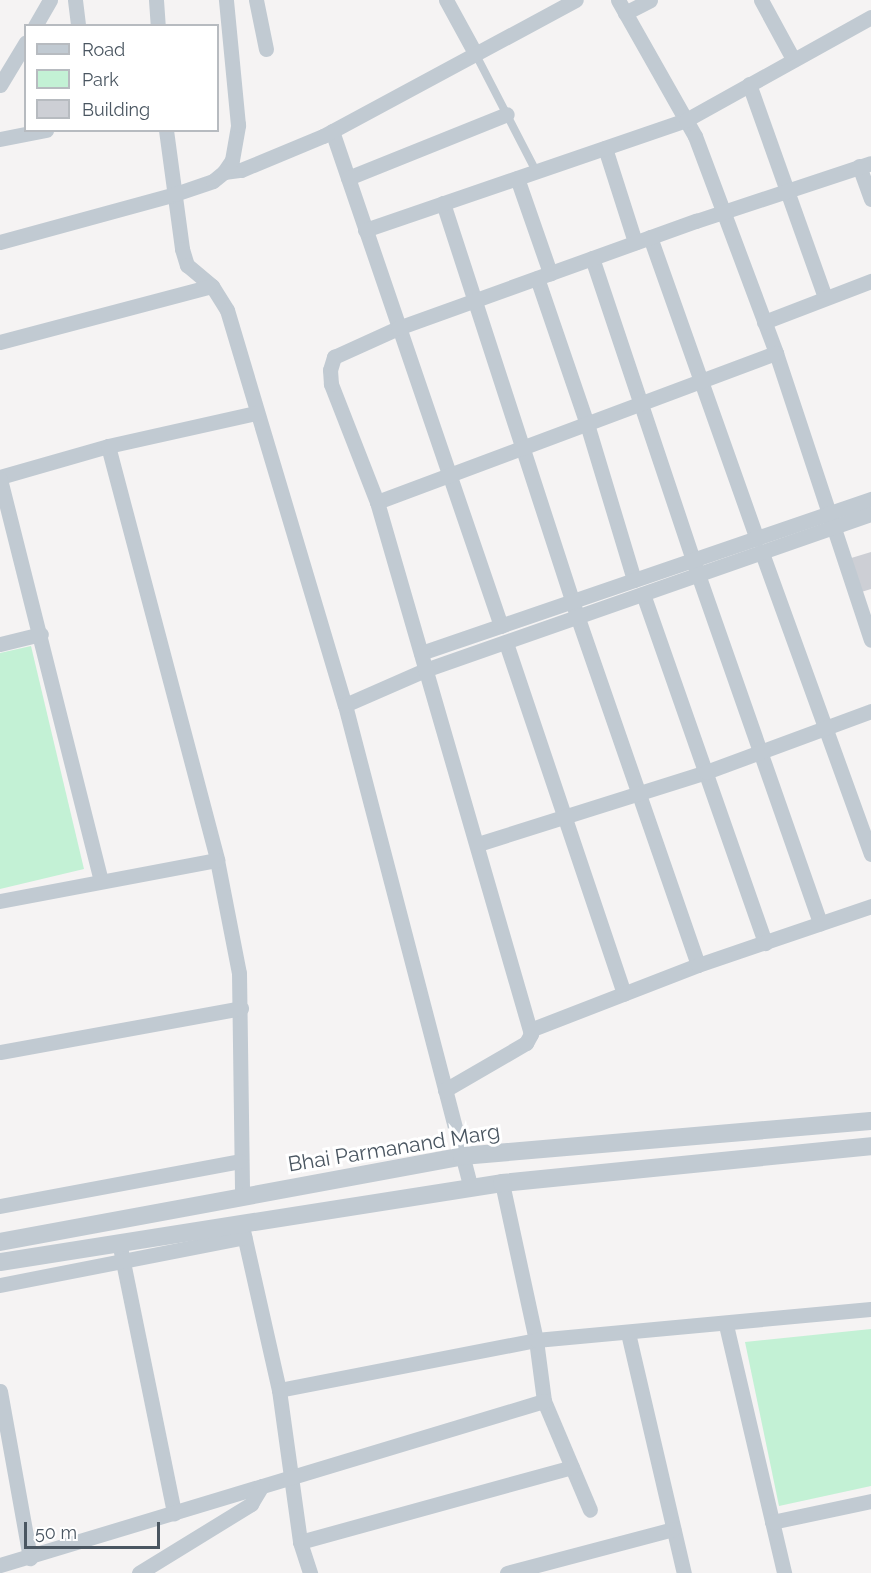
<!DOCTYPE html>
<html>
<head>
<meta charset="utf-8">
<style>
  body { margin:0 }
  #map { position:relative; width:871px; height:1573px; overflow:hidden; background:#f5f3f3; font-family:Raleway,sans-serif }
  div>[style] { position:absolute }
  .green>* { inset:0; background:#c3f1d5 }
  .building>* { inset:0; background:#cdcfd5 }
  .service>* { height:8px; margin:-4px; padding:0 4px; transform-origin:4px; border-radius:4px; background:#c1cad2 }
  .minor>* { height:15px; margin:-7.5px; padding:0 7.5px; transform-origin:7.5px; border-radius:7.5px; background:#c1cad2 }
  .tertiary>* { height:18px; margin:-9px; padding:0 9px; transform-origin:9px; border-radius:9px; background:#c1cad2 }
  span { translate:-50% -50%; white-space:nowrap; text-align:center; line-height:1.15; -webkit-text-stroke:6px #fff; paint-order:stroke }
  .street-label { font-size:21px; color:#4a5661 }
  .legend { position:absolute; left:24px; top:24px; width:195px; height:108px; box-sizing:border-box; background:#fff; border:2px solid #b7bbc0; margin:0; padding:8px 10px; list-style:none; font-size:18px; color:#4a5661 }
  .legend li { display:flex; align-items:center; gap:12px; height:30px }
  .legend b { width:30px; border:2px solid #b7bbc0 }
  .scale { position:absolute; left:24px; top:1522px; width:136px; height:27px; box-sizing:border-box; border:3px solid #4a5661; border-top:0; padding-left:8px; font-size:18px; line-height:21px; white-space:nowrap; color:#4a5661; -webkit-text-stroke:4px #fff; paint-order:stroke }
</style>
</head>
<body>
<div id="map">
  <div class="green">
    <div style="clip-path:polygon(31px 646px,84px 869px,0 889px,0 653px)"></div>
    <div style="clip-path:polygon(871px 1329px,871px 1486px,779px 1506px,745px 1342px)"></div>
  </div>
  <div class="building">
    <div style="clip-path:polygon(871px 552px,871px 589px,858px 593px,848px 559px)"></div>
  </div>
  <div class="service">
    <div style="left:475px;top:53px;width:133px;rotate:62.7deg"></div>
  </div>
  <div class="minor">
    <div style="left:75px;top:0;width:26px;rotate:83deg"></div>
    <div style="left:156px;top:0;width:26px;rotate:86deg"></div>
    <div style="left:256px;top:0;width:50px;rotate:78.5deg"></div>
    <div style="left:446px;top:0;width:60px;rotate:61.3deg"></div>
    <div style="left:618px;top:0;width:156px;rotate:60.5deg"></div>
    <div style="left:695px;top:136px;width:232px;rotate:69.5deg"></div>
    <div style="left:776px;top:353px;width:302px;rotate:71.7deg"></div>
    <div style="left:761px;top:0;width:67px;rotate:61.5deg"></div>
    <div style="left:625px;top:13px;width:28px;rotate:-27deg"></div>
    <div style="left:35px;top:26px;width:30px;rotate:-60deg"></div>
    <div style="left:749px;top:84px;width:227px;rotate:70.4deg"></div>
    <div style="left:0;top:85px;width:50px;rotate:-58.8deg"></div>
    <div style="left:166px;top:130px;width:120px;rotate:82.3deg"></div>
    <div style="left:182px;top:249px;width:17px;rotate:73deg"></div>
    <div style="left:187px;top:265px;width:33px;rotate:40deg"></div>
    <div style="left:212px;top:286px;width:28px;rotate:58deg"></div>
    <div style="left:227px;top:310px;width:412px;rotate:73.4deg"></div>
    <div style="left:345px;top:705px;width:499px;rotate:75.4deg"></div>
    <div style="left:332px;top:131px;width:523px;rotate:71.15deg"></div>
    <div style="left:0;top:139px;width:47px;rotate:-11.1deg"></div>
    <div style="left:605px;top:148px;width:99px;rotate:72.3deg"></div>
    <div style="left:859px;top:166px;width:35px;rotate:70deg"></div>
    <div style="left:224px;top:172px;width:17px;rotate:-7deg"></div>
    <div style="left:241px;top:170px;width:89px;rotate:-22.5deg"></div>
    <div style="left:323px;top:136px;width:287px;rotate:-28.3deg"></div>
    <div style="left:348px;top:178px;width:171px;rotate:-21.9deg"></div>
    <div style="left:517px;top:178px;width:101px;rotate:70.8deg"></div>
    <div style="left:443px;top:203px;width:418px;rotate:72deg"></div>
    <div style="left:572px;top:601px;width:385px;rotate:70.9deg"></div>
    <div style="left:365px;top:230px;width:339px;rotate:-18.9deg"></div>
    <div style="left:686px;top:120px;width:212px;rotate:-29.1deg"></div>
    <div style="left:650px;top:237px;width:320px;rotate:70.5deg"></div>
    <div style="left:0;top:242px;width:181px;rotate:-15.3deg"></div>
    <div style="left:175px;top:194px;width:40px;rotate:-18.9deg"></div>
    <div style="left:213px;top:181px;width:14px;rotate:-39deg"></div>
    <div style="left:224px;top:172px;width:14px;rotate:-56deg"></div>
    <div style="left:232px;top:160px;width:36px;rotate:-80deg"></div>
    <div style="left:238px;top:125px;width:126px;rotate:-95.5deg"></div>
    <div style="left:592px;top:258px;width:318px;rotate:71.5deg"></div>
    <div style="left:693px;top:560px;width:385px;rotate:70.7deg"></div>
    <div style="left:537px;top:278px;width:154px;rotate:71.1deg"></div>
    <div style="left:587px;top:424px;width:163px;rotate:73.2deg"></div>
    <div style="left:764px;top:322px;width:115px;rotate:-21deg"></div>
    <div style="left:0;top:342px;width:219px;rotate:-14.8deg"></div>
    <div style="left:108px;top:446px;width:428px;rotate:75.2deg"></div>
    <div style="left:217px;top:860px;width:115px;rotate:79deg"></div>
    <div style="left:239px;top:973px;width:224px;rotate:89.2deg"></div>
    <div style="left:0;top:477px;width:112px;rotate:-16deg"></div>
    <div style="left:108px;top:446px;width:152px;rotate:-12.6deg"></div>
    <div style="left:0;top:479px;width:414px;rotate:75.9deg"></div>
    <div style="left:377px;top:502px;width:426px;rotate:-20.5deg"></div>
    <div style="left:762px;top:553px;width:320px;rotate:70.1deg"></div>
    <div style="left:643px;top:594px;width:370px;rotate:70.7deg"></div>
    <div style="left:506px;top:643px;width:370px;rotate:71.4deg"></div>
    <div style="left:0;top:644px;width:42px;rotate:-13.7deg"></div>
    <div style="left:421px;top:653px;width:476px;rotate:-18.9deg"></div>
    <div style="left:345px;top:705px;width:87px;rotate:-23.6deg"></div>
    <div style="left:425px;top:670px;width:472px;rotate:-19.3deg"></div>
    <div style="left:478px;top:844px;width:239px;rotate:-17.5deg"></div>
    <div style="left:706px;top:772px;width:176px;rotate:-20.3deg"></div>
    <div style="left:0;top:901px;width:221px;rotate:-10.7deg"></div>
    <div style="left:530px;top:1030px;width:180px;rotate:-21.2deg"></div>
    <div style="left:698px;top:965px;width:183px;rotate:-18.8deg"></div>
    <div style="left:0;top:1052px;width:245px;rotate:-10.3deg"></div>
    <div style="left:445px;top:1090px;width:94px;rotate:-30.1deg"></div>
    <div style="left:526px;top:1043px;width:10px;rotate:-61deg"></div>
    <div style="left:531px;top:1034px;width:554px;rotate:-106.14deg"></div>
    <div style="left:377px;top:502px;width:127px;rotate:-111.3deg"></div>
    <div style="left:331px;top:384px;width:14px;rotate:-94deg"></div>
    <div style="left:330px;top:370px;width:14px;rotate:-73deg"></div>
    <div style="left:334px;top:357px;width:70px;rotate:-24.4deg"></div>
    <div style="left:398px;top:328px;width:317px;rotate:-19.8deg"></div>
    <div style="left:696px;top:221px;width:184px;rotate:-18.3deg"></div>
    <div style="left:502px;top:1183px;width:161px;rotate:77.8deg"></div>
    <div style="left:536px;top:1340px;width:62px;rotate:82.5deg"></div>
    <div style="left:544px;top:1401px;width:118px;rotate:67.1deg"></div>
    <div style="left:0;top:1206px;width:244px;rotate:-10.6deg"></div>
    <div style="left:242px;top:1226px;width:168px;rotate:77.3deg"></div>
    <div style="left:279px;top:1390px;width:153px;rotate:82.1deg"></div>
    <div style="left:300px;top:1542px;width:33px;rotate:72deg"></div>
    <div style="left:119px;top:1242px;width:277px;rotate:78.5deg"></div>
    <div style="left:0;top:1285px;width:249px;rotate:-11.1deg"></div>
    <div style="left:726px;top:1325px;width:255px;rotate:76.8deg"></div>
    <div style="left:628px;top:1333px;width:246px;rotate:76.9deg"></div>
    <div style="left:279px;top:1390px;width:262px;rotate:-11deg"></div>
    <div style="left:536px;top:1340px;width:336px;rotate:-5.3deg"></div>
    <div style="left:0;top:1391px;width:170px;rotate:79.8deg"></div>
    <div style="left:772px;top:1522px;width:101px;rotate:-12deg"></div>
    <div style="left:300px;top:1542px;width:282px;rotate:-15.4deg"></div>
    <div style="left:0;top:1565px;width:568px;rotate:-16.78deg"></div>
    <div style="left:139px;top:1573px;width:132px;rotate:-31.6deg"></div>
    <div style="left:251px;top:1504px;width:21px;rotate:-59deg"></div>
    <div style="left:507px;top:1573px;width:172px;rotate:-14.8deg"></div>
  </div>
  <div class="tertiary">
    <div style="left:0;top:1242px;width:470px;rotate:-10.5deg"></div>
    <div style="left:462px;top:1156px;width:410px;rotate:-4.9deg"></div>
    <div style="left:0;top:1262px;width:508px;rotate:-8.94deg"></div>
    <div style="left:502px;top:1183px;width:371px;rotate:-5.7deg"></div>
  </div>
  <div class="street-label">
    <span style="left:394px;top:1148px;rotate:-9deg">Bhai Parmanand Marg</span>
  </div>
  <ul class="legend">
  <li><b style="height:8px;background:#c1cad2"></b>Road</li>
  <li><b style="height:16px;background:#c3f1d5"></b>Park</li>
  <li><b style="height:16px;background:#cdcfd5"></b>Building</li>
  </ul>
  <div class="scale">50 m</div>
</div>
</body>
</html>
